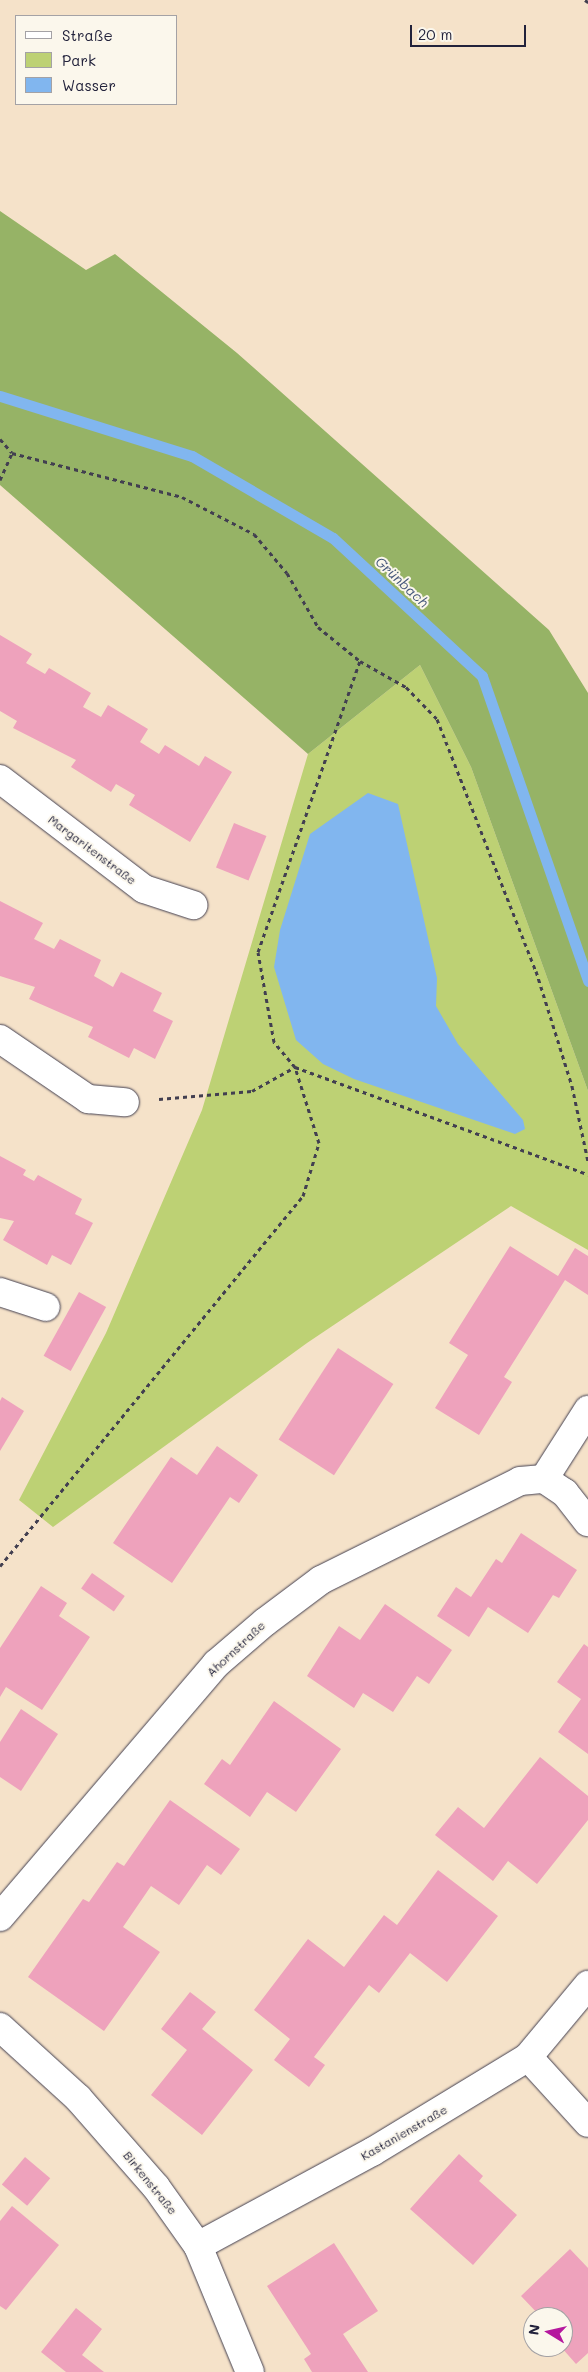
<!DOCTYPE html>
<html>
<head>
<meta charset="utf-8">
<style>
  body { margin:0 }
  #map { position:relative; width:588px; height:2372px; overflow:hidden; background:#f5e2c9; font-family:Mali,sans-serif }
  div>[style] { position:absolute }
  .green>* { inset:0; background:#bdd174 }
  .forest>* { inset:0; background:#96b366 }
  .water>* { inset:0; background:#81b6ef }
  .stream>* { height:11px; margin:-5.5px; padding:0 5.5px; transform-origin:5.5px; border-radius:5.5px; background:#81b6ef }
  .building>* { inset:0; background:#eea2bc; transform-origin:0 0 }
  .path>* { height:3px; margin-top:-1.5px; transform-origin:0; background:repeating-linear-gradient(90deg,#423f50 0 4px,transparent 0 8px) }
  .roads { filter:drop-shadow(0 0 1px #423f50) drop-shadow(0 0 1px #423f50) }
  .street>* { height:28px; margin:-14px; padding:0 14px; transform-origin:14px; border-radius:14px; background:#fff }
  span { translate:-50% -50%; white-space:nowrap; text-align:center; line-height:1.15; -webkit-text-stroke:4px #fbf7ec; paint-order:stroke }
  .street-label { font-size:12px; color:#22223b }
  .water-label { font-size:14px; color:#43567a; font-style:italic }
  .legend { position:absolute; left:15px; top:15px; width:162px; height:90px; box-sizing:border-box; background:#fbf7ec; border:1px solid #a4a2a5; margin:0; padding:6px 9px; list-style:none; font-size:15px; color:#22223b }
  .legend li { display:flex; align-items:center; gap:10px; height:25px }
  .legend b { width:25px; border:1px solid #a4a2a5 }
  .north { position:absolute; left:523px; top:2307px; width:50px; height:50px; box-sizing:border-box; background:#fbf7ec; border:1px solid #a4a2a5; border-radius:50%; rotate:279deg; font-size:14px; font-weight:700; line-height:20px; text-align:center; color:#22223b }
  .north::after { content:''; display:block; margin:auto; width:18px; height:22px; background:#b5179e; clip-path:polygon(50% 0,100% 100%,50% 72%,0 100%) }
  .scale { position:absolute; left:410px; top:25px; width:116px; height:22px; box-sizing:border-box; border:2px solid #22223b; border-top:0; padding-left:6px; font-size:15px; line-height:18px; white-space:nowrap; color:#22223b; -webkit-text-stroke:4px #fbf7ec; paint-order:stroke }
</style>
</head>
<body>
<div id="map">
  <div class="green">
    <div style="clip-path:polygon(420px 665px,471px 767px,588px 1091px,588px 1250px,511px 1206px,307px 1343px,53px 1527px,19px 1500px,106px 1333px,202px 1110px,308px 754px)"></div>
  </div>
  <div class="forest">
    <div style="clip-path:polygon(0 211px,86px 270px,115px 254px,237px 353px,549px 630px,588px 693px,588px 1091px,471px 767px,420px 665px,308px 754px,0 485px)"></div>
  </div>
  <div class="water">
    <div style="clip-path:polygon(368px 793px,398px 804px,437px 978px,436px 1006px,458px 1044px,523px 1120px,525px 1129px,515px 1134px,354px 1079px,323px 1064px,296px 1040px,274px 967px,280px 930px,310px 834px)"></div>
  </div>
  <div class="stream">
    <div style="left:0;top:396px;width:201px;rotate:17.4deg"></div>
    <div style="left:192px;top:456px;width:163px;rotate:30.2deg"></div>
    <div style="left:333px;top:538px;width:203px;rotate:42.8deg"></div>
    <div style="left:482px;top:676px;width:323px;rotate:70.8deg"></div>
  </div>
  <div class="building">
    <div style="clip-path:polygon(0 635px,32px 654px,26px 663px,45px 674px,49px 668px,91px 693px,83px 707px,101px 717px,108px 705px,148px 729px,140px 742px,159px 754px,165px 745px,199px 766px,205px 756px,232px 772px,190px 842px,129px 805px,135px 795px,116px 784px,111px 792px,71px 767px,76px 760px,13px 728px,17px 721px,0 711px)"></div>
    <div style="left:234px;top:823px;width:35px;height:48px;rotate:22deg"></div>
    <div style="clip-path:polygon(0 901px,43px 923px,34px 939px,54px 949px,60px 939px,101px 960px,94px 976px,113px 987px,121px 972px,162px 993px,153px 1011px,173px 1021px,155px 1059px,134px 1048px,129px 1058px,88px 1037px,93px 1027px,29px 999px,35px 987px,0 976px)"></div>
    <div style="clip-path:polygon(0 1156px,26px 1170px,23px 1175px,34px 1181px,38px 1175px,82px 1199px,75px 1214px,93px 1223px,71px 1265px,52px 1255px,47px 1265px,3px 1240px,14px 1221px,0 1218px)"></div>
    <div style="clip-path:polygon(510px 1246px,558px 1276px,575px 1248px,588px 1256px,588px 1295px,565px 1280px,504px 1377px,512px 1382px,479px 1435px,435px 1408px,468px 1355px,449px 1343px)"></div>
    <div style="left:79px;top:1292px;width:31px;height:73px;rotate:29deg"></div>
    <div style="left:338px;top:1348px;width:66px;height:109px;rotate:33deg"></div>
    <div style="clip-path:polygon(2px 1397px,24px 1411px,0 1451px,0 1401px)"></div>
    <div style="clip-path:polygon(217px 1446px,258px 1475px,239px 1503px,230px 1497px,172px 1583px,113px 1543px,171px 1457px,197px 1475px)"></div>
    <div style="clip-path:polygon(521px 1533px,577px 1570px,559px 1598px,553px 1595px,528px 1633px,488px 1607px,469px 1637px,437px 1616px,456px 1587px,471px 1597px,496px 1559px,502px 1563px)"></div>
    <div style="left:92px;top:1573px;width:40px;height:19px;rotate:35deg"></div>
    <div style="clip-path:polygon(41px 1586px,67px 1603px,59px 1616px,90px 1637px,42px 1710px,6px 1687px,0 1697px,0 1648px)"></div>
    <div style="clip-path:polygon(385px 1604px,452px 1650px,429px 1684px,417px 1676px,393px 1712px,363px 1693px,354px 1708px,307px 1676px,339px 1626px,360px 1640px)"></div>
    <div style="clip-path:polygon(584px 1644px,588px 1647px,588px 1754px,558px 1732px,581px 1699px,557px 1682px)"></div>
    <div style="clip-path:polygon(274px 1701px,341px 1749px,296px 1812px,267px 1792px,250px 1817px,204px 1784px,222px 1759px,230px 1765px)"></div>
    <div style="clip-path:polygon(21px 1709px,58px 1734px,21px 1791px,0 1777px,0 1742px)"></div>
    <div style="clip-path:polygon(540px 1757px,588px 1796px,588px 1820px,537px 1884px,508px 1861px,493px 1881px,435px 1835px,458px 1807px,484px 1828px)"></div>
    <div style="clip-path:polygon(170px 1800px,240px 1849px,221px 1875px,207px 1865px,179px 1905px,151px 1886px,123px 1927px,160px 1952px,104px 2031px,28px 1977px,83px 1899px,89px 1902px,117px 1862px,124px 1866px)"></div>
    <div style="clip-path:polygon(438px 1870px,498px 1916px,447px 1982px,410px 1953px,379px 1993px,369px 1985px,314px 2057px,325px 2065px,309px 2087px,274px 2060px,290px 2039px,254px 2010px,308px 1939px,344px 1967px,384px 1915px,397px 1925px)"></div>
    <div style="clip-path:polygon(190px 1992px,216px 2012px,202px 2029px,253px 2070px,202px 2135px,151px 2095px,187px 2050px,161px 2029px)"></div>
    <div style="clip-path:polygon(459px 2154px,483px 2176px,479px 2181px,517px 2215px,473px 2265px,410px 2209px)"></div>
    <div style="left:25px;top:2157px;width:33px;height:36px;rotate:40deg"></div>
    <div style="clip-path:polygon(12px 2206px,59px 2245px,6px 2310px,0 2306px,0 2221px)"></div>
    <div style="clip-path:polygon(334px 2243px,378px 2311px,343px 2334px,368px 2372px,312px 2372px,304px 2359px,311px 2354px,267px 2286px)"></div>
    <div style="clip-path:polygon(570px 2249px,588px 2268px,588px 2353px,576px 2364px,561px 2347px,563px 2317px,541px 2317px,521px 2296px)"></div>
    <div style="clip-path:polygon(76px 2308px,102px 2329px,82px 2355px,104px 2372px,66px 2372px,41px 2352px)"></div>
  </div>
  <div class="path">
    <div style="left:585px;top:0;width:4px;rotate:34deg"></div>
    <div style="left:0;top:439px;width:18px;rotate:49deg"></div>
    <div style="left:12px;top:453px;width:176px;rotate:14.5deg"></div>
    <div style="left:182px;top:497px;width:81px;rotate:27.2deg"></div>
    <div style="left:254px;top:534px;width:51px;rotate:49.8deg"></div>
    <div style="left:287px;top:573px;width:62px;rotate:60.1deg"></div>
    <div style="left:318px;top:627px;width:54px;rotate:39deg"></div>
    <div style="left:360px;top:661px;width:53px;rotate:29.5deg"></div>
    <div style="left:406px;top:687px;width:45px;rotate:45.9deg"></div>
    <div style="left:437px;top:719px;width:271px;rotate:68.6deg"></div>
    <div style="left:536px;top:971px;width:121px;rotate:72.6deg"></div>
    <div style="left:572px;top:1086px;width:77px;rotate:78deg"></div>
    <div style="left:0;top:480px;width:30px;rotate:-66deg"></div>
    <div style="left:159px;top:1099px;width:93px;rotate:-4.9deg"></div>
    <div style="left:252px;top:1091px;width:49px;rotate:-29.2deg"></div>
    <div style="left:295px;top:1067px;width:33px;rotate:-130deg"></div>
    <div style="left:274px;top:1042px;width:91px;rotate:-100.1deg"></div>
    <div style="left:258px;top:952px;width:308px;rotate:-70.7deg"></div>
    <div style="left:0;top:1566px;width:478px;rotate:-50.7deg"></div>
    <div style="left:303px;top:1196px;width:55px;rotate:-73.2deg"></div>
    <div style="left:319px;top:1143px;width:80px;rotate:-107.5deg"></div>
    <div style="left:295px;top:1067px;width:312px;rotate:20.1deg"></div>
  </div>
  <div class="roads">
    <div class="street">
      <div style="left:0;top:779px;width:181px;rotate:37.4deg"></div>
      <div style="left:144px;top:889px;width:52px;rotate:18.1deg"></div>
      <div style="left:0;top:1039px;width:107px;rotate:34.3deg"></div>
      <div style="left:88px;top:1099px;width:37px;rotate:5deg"></div>
      <div style="left:0;top:1292px;width:48px;rotate:18.1deg"></div>
      <div style="left:544px;top:1479px;width:25px;rotate:34deg"></div>
      <div style="left:565px;top:1493px;width:37px;rotate:52deg"></div>
      <div style="left:0;top:1917px;width:333px;rotate:-49.5deg"></div>
      <div style="left:216px;top:1664px;width:65px;rotate:-40.6deg"></div>
      <div style="left:265px;top:1622px;width:70px;rotate:-36.9deg"></div>
      <div style="left:321px;top:1580px;width:222px;rotate:-26.4deg"></div>
      <div style="left:520px;top:1481px;width:24px;rotate:-5deg"></div>
      <div style="left:544px;top:1479px;width:82px;rotate:-57.5deg"></div>
      <div style="left:0;top:2027px;width:105px;rotate:42.3deg"></div>
      <div style="left:78px;top:2098px;width:118px;rotate:48.8deg"></div>
      <div style="left:156px;top:2187px;width:72px;rotate:54.6deg"></div>
      <div style="left:198px;top:2246px;width:136px;rotate:67.6deg"></div>
      <div style="left:528px;top:2057px;width:94px;rotate:-50.2deg"></div>
      <div style="left:198px;top:2246px;width:198px;rotate:-28.4deg"></div>
      <div style="left:372px;top:2152px;width:183px;rotate:-31.3deg"></div>
      <div style="left:528px;top:2057px;width:89px;rotate:47.7deg"></div>
    </div>
  </div>
  <div class="street-label">
    <span style="left:92px;top:850px;rotate:37deg">Margaritenstraße</span>
    <span style="left:236px;top:1649px;rotate:-43deg">Ahornstraße</span>
    <span style="left:404px;top:2133px;rotate:-30deg">Kastanienstraße</span>
    <span style="left:150px;top:2183px;rotate:51deg">Birkenstraße</span>
  </div>
  <div class="water-label">
    <span style="left:402px;top:582px;rotate:43deg">Grünbach</span>
  </div>
  <ul class="legend">
  <li><b style="height:6px;background:#fff"></b>Straße</li>
  <li><b style="height:14px;background:#bdd174"></b>Park</li>
  <li><b style="height:14px;background:#81b6ef"></b>Wasser</li>
  </ul>
  <div class="north">N</div>
  <div class="scale">20 m</div>
</div>
</body>
</html>
